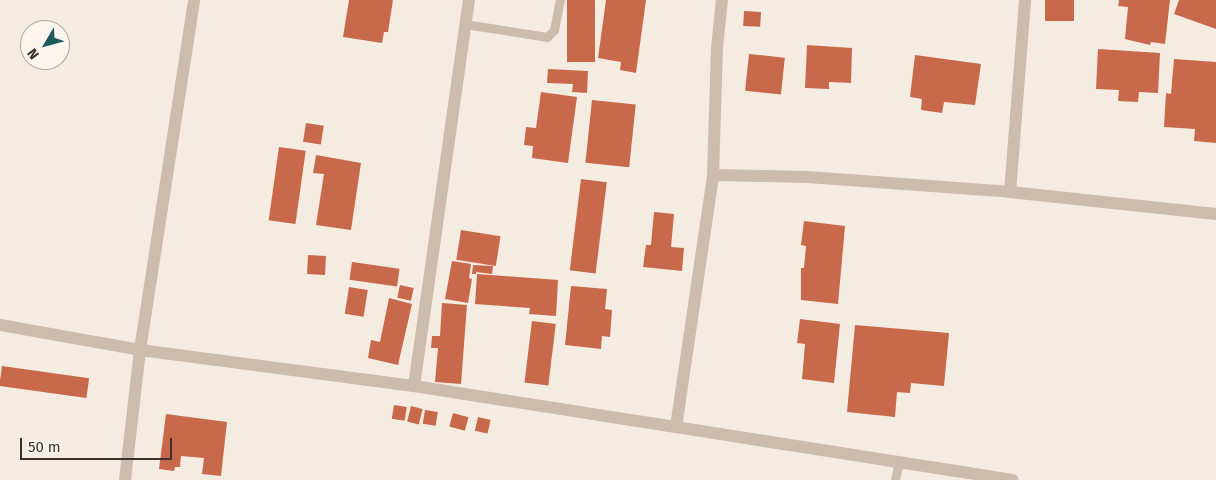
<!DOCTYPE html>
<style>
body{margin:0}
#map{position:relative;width:1216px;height:480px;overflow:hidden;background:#f4ebe1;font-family:"Fira Sans",sans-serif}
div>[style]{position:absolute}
.building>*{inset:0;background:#c8694b;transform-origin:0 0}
.service>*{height:9px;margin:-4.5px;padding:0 4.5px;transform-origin:4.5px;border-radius:4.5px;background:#cdbbac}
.minor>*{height:12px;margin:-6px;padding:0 6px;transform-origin:6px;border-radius:6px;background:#cdbbac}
span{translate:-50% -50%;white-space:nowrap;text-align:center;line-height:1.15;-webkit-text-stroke:5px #fbf5ee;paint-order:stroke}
.north{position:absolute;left:20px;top:20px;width:50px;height:50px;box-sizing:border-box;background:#fbf5ee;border:1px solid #aea6a0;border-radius:50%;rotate:233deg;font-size:14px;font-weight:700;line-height:20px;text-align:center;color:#3b302b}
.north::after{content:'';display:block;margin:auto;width:18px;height:22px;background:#1f5a5e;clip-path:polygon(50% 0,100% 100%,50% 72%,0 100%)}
.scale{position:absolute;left:20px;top:438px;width:152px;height:22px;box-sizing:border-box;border:2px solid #3b302b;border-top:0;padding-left:6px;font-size:15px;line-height:18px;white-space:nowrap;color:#3b302b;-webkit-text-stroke:4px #fbf5ee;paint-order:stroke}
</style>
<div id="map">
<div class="building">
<div style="clip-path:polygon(349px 0,393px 0,388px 32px,384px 32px,382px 43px,343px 37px)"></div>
<div style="left:567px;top:0;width:28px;height:62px"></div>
<div style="clip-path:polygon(606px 0,646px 0,636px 73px,620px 70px,621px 62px,598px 58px)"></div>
<div style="left:1045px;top:0;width:29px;height:21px"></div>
<div style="clip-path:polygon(1119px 0,1170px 0,1165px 44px,1151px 42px,1150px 45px,1125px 39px,1128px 7px,1118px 6px)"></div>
<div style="clip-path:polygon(1179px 0,1216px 0,1216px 29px,1174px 14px)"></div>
<div style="left:744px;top:11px;width:17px;height:15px;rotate:3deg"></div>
<div style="clip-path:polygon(807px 45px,852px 48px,851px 83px,829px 82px,829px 89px,805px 88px)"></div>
<div style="clip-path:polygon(1098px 49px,1160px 53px,1158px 93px,1139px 92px,1138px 102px,1118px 101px,1119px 90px,1096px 89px)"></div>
<div style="left:749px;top:54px;width:36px;height:37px;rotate:6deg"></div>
<div style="clip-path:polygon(915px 55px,981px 64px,975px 105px,944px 102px,942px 113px,921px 110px,922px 99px,910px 97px)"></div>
<div style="clip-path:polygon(1174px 59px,1216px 62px,1216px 143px,1194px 141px,1195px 129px,1164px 127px,1166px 93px,1171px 94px)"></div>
<div style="clip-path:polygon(548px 69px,588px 71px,587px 93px,572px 92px,573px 84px,547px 83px)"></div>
<div style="clip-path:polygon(541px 92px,577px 97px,568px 163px,532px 158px,533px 146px,524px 145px,526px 127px,536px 128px)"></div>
<div style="left:592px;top:100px;width:44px;height:63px;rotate:6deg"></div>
<div style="left:306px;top:123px;width:18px;height:19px;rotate:9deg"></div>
<div style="left:279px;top:147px;width:27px;height:74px;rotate:8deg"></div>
<div style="clip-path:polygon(316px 155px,361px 163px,351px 230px,316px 225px,324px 174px,313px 173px)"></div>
<div style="left:581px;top:179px;width:26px;height:92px;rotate:7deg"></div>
<div style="clip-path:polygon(654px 212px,674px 214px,671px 247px,684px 248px,682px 271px,643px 267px,646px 245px,651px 245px)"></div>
<div style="clip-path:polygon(804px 221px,845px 226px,838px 304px,801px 300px,801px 268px,804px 268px,806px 246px,801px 245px)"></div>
<div style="left:461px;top:230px;width:40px;height:30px;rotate:9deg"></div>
<div style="left:308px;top:255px;width:18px;height:19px;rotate:3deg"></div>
<div style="clip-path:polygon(452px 261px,471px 264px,469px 278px,472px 279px,468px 303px,445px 299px)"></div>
<div style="left:352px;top:262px;width:48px;height:18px;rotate:8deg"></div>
<div style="clip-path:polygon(473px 265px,493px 266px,492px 274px,476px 272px,476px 274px,472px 274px)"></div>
<div style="clip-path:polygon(477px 274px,558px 280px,556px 316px,529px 314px,530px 308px,475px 304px)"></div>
<div style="left:400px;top:285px;width:14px;height:13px;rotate:12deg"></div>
<div style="clip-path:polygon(571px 286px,607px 289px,605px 309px,612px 310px,610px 337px,602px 336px,601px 349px,565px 345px)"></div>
<div style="left:349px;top:287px;width:19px;height:27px;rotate:9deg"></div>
<div style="clip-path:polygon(389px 298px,412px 304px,398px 365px,368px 358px,371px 340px,380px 342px)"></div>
<div style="clip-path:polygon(442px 303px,467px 305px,461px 384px,435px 382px,438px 348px,431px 348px,432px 336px,440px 336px)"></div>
<div style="clip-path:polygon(800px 319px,840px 324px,834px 383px,802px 379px,805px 344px,797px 343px)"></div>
<div style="left:532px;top:321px;width:24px;height:62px;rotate:7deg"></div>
<div style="clip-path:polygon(855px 325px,949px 333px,944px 386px,911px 383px,910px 393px,897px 392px,895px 417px,847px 412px)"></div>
<div style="left:2px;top:366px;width:88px;height:20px;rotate:8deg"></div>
<div style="left:394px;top:405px;width:13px;height:14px;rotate:9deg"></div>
<div style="left:411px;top:406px;width:12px;height:16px;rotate:14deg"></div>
<div style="left:425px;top:410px;width:13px;height:14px;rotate:9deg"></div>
<div style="left:453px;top:413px;width:16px;height:14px;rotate:15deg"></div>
<div style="clip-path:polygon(166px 414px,227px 422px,221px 476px,202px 474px,204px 458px,181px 456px,180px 467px,175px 467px,174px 471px,159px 469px)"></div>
<div style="left:478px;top:417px;width:13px;height:14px;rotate:13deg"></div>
</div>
<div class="service">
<div style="left:465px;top:24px;width:83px;rotate:9deg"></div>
<div style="left:547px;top:37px;width:10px;rotate:-45deg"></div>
<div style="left:554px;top:30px;width:31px;rotate:-79deg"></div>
<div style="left:895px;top:480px;width:19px;rotate:-78deg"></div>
</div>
<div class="minor">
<div style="left:713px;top:175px;width:95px;rotate:1.2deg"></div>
<div style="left:808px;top:177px;width:203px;rotate:4.2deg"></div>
<div style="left:1010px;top:192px;width:207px;rotate:6.1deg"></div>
<div style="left:1010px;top:192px;width:193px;rotate:-85.5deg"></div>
<div style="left:0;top:325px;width:142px;rotate:10.1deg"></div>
<div style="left:140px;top:350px;width:276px;rotate:7.5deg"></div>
<div style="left:414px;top:386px;width:606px;rotate:8.92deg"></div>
<div style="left:414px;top:386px;width:390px;rotate:-81.9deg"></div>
<div style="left:676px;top:427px;width:255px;rotate:-81.6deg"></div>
<div style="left:713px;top:175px;width:127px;rotate:-88.2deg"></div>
<div style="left:717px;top:48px;width:48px;rotate:-84.1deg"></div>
<div style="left:125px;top:480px;width:131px;rotate:-83.4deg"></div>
<div style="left:140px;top:350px;width:354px;rotate:-81.2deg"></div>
</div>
<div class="north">N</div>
<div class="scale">50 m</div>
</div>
